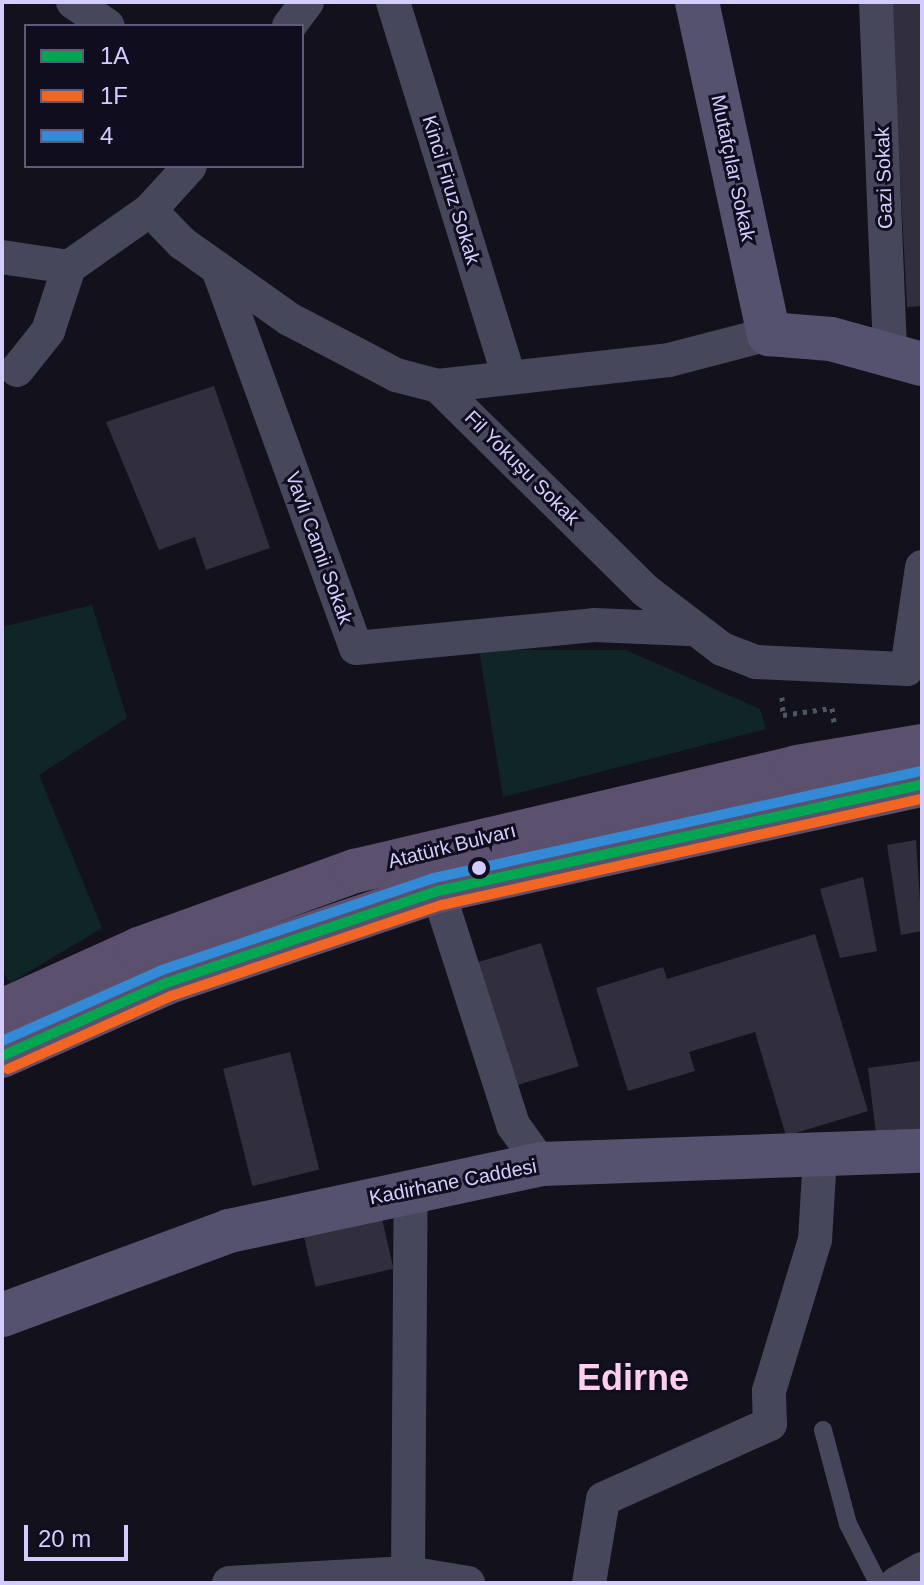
<!DOCTYPE html>
<meta charset="utf-8">
<style>
body{margin:0}
#map{position:relative;width:924px;height:1585px;overflow:hidden;background:#13111b;font-family:Helvetica,sans-serif}
div>[style]{position:absolute}
.green>*{inset:0;background:#102626}
.building>*{inset:0;background:#312f3e;transform-origin:0 0}
.path>*{height:5px;margin-top:-2.5px;transform-origin:0;background:repeating-linear-gradient(90deg,#4a5864 0 4px,transparent 0 10px)}
.lane>*{height:18px;margin:-9px;padding:0 9px;transform-origin:9px;border-radius:9px;background:#47475c}
.street>*{height:34px;margin:-17px;padding:0 17px;transform-origin:17px;border-radius:17px;background:#47475c}
.secondary>*{height:44px;margin:-22px;padding:0 22px;transform-origin:22px;border-radius:22px;background:#54526f}
.primary>*{height:44px;margin:-22px;padding:0 22px;transform-origin:22px;border-radius:22px;background:#5b506d}
.bus-1>*{height:10px;margin:-5px;padding:0 5px;transform-origin:5px;border-radius:5px;background:#00a651}
.bus-2>*{height:10px;margin:-5px;padding:0 5px;transform-origin:5px;border-radius:5px;background:#f26522}
.bus-3>*{height:10px;margin:-5px;padding:0 5px;transform-origin:5px;border-radius:5px;background:#338bd7}
.dots>*{width:22px;height:22px;translate:-50% -50%;box-sizing:border-box;border:4px solid #100d1f;border-radius:50%}
span{translate:-50% -50%;white-space:nowrap;text-align:center;line-height:1.15;-webkit-text-stroke:6px #100d1f;paint-order:stroke}
.street-label{font-size:20px;color:#d2cdfd}
.town-label{font-size:36px;color:#fdcfed;font-weight:700}
.frame{position:absolute;inset:0;border:4px solid #d2cdfd;pointer-events:none}
.legend{position:absolute;left:24px;top:24px;width:280px;height:144px;box-sizing:border-box;background:#100d1f;border:2px solid #5e5a78;margin:0;padding:10px 14px;list-style:none;font-size:24px;color:#d2cdfd}
.legend li{display:flex;align-items:center;gap:16px;height:40px}
.legend b{width:40px;border:2px solid #5e5a78}
.scale{position:absolute;left:24px;top:1525px;width:104px;height:36px;box-sizing:border-box;border:4px solid #d2cdfd;border-top:0;padding-left:10px;font-size:24px;line-height:28px;white-space:nowrap;color:#d2cdfd;-webkit-text-stroke:6px #100d1f;paint-order:stroke}
</style>
<div id="map">
<div class="green">
<div style="clip-path:polygon(92px 605px,127px 718px,39px 775px,102px 928px,10px 983px,2px 970px,2px 627px)"></div>
<div style="clip-path:polygon(479px 650px,626px 650px,760px 709px,766px 729px,503px 797px)"></div>
</div>
<div class="building">
<div style="clip-path:polygon(891px 2px,922px 2px,922px 306px,907px 307px)"></div>
<div style="clip-path:polygon(214px 386px,270px 548px,206px 570px,195px 537px,159px 550px,106px 422px)"></div>
<div style="clip-path:polygon(916px 840px,922px 931px,901px 935px,887px 845px)"></div>
<div style="clip-path:polygon(863px 877px,877px 951px,840px 958px,820px 889px)"></div>
<div style="clip-path:polygon(815px 934px,868px 1111px,786px 1136px,755px 1032px,689px 1052px,695px 1071px,628px 1091px,596px 988px,663px 967px,667px 979px)"></div>
<div style="left:541px;top:943px;width:129px;height:67px;rotate:73deg"></div>
<div style="left:290px;top:1052px;width:121px;height:69px;rotate:76deg"></div>
<div style="clip-path:polygon(920px 1061px,922px 1145px,878px 1151px,868px 1068px)"></div>
<div style="left:382px;top:1219px;width:51px;height:80px;rotate:77deg"></div>
</div>
<div class="path">
<div style="left:782px;top:697px;width:18px;rotate:87deg"></div>
<div style="left:783px;top:715px;width:49px;rotate:-8.1deg"></div>
<div style="left:832px;top:708px;width:15px;rotate:82deg"></div>
</div>
<div class="lane">
<div style="left:823px;top:1430px;width:97px;rotate:75.1deg"></div>
<div style="left:848px;top:1524px;width:66px;rotate:63deg"></div>
</div>
<div class="street">
<div style="left:73px;top:2px;width:42px;rotate:34.4deg"></div>
<div style="left:393px;top:2px;width:393px;rotate:72.8deg"></div>
<div style="left:876px;top:2px;width:352px;rotate:87.7deg"></div>
<div style="left:289px;top:26px;width:30px;rotate:-53deg"></div>
<div style="left:150px;top:210px;width:46px;rotate:45.9deg"></div>
<div style="left:182px;top:243px;width:131px;rotate:35.4deg"></div>
<div style="left:289px;top:319px;width:121px;rotate:27.6deg"></div>
<div style="left:396px;top:375px;width:43px;rotate:14.7deg"></div>
<div style="left:438px;top:386px;width:292px;rotate:44.6deg"></div>
<div style="left:646px;top:591px;width:96px;rotate:37.3deg"></div>
<div style="left:722px;top:649px;width:36px;rotate:21deg"></div>
<div style="left:756px;top:662px;width:151px;rotate:2.7deg"></div>
<div style="left:907px;top:669px;width:103px;rotate:-81.6deg"></div>
<div style="left:2px;top:257px;width:68px;rotate:8.5deg"></div>
<div style="left:69px;top:267px;width:99px;rotate:-35.1deg"></div>
<div style="left:150px;top:210px;width:59px;rotate:-47.7deg"></div>
<div style="left:218px;top:269px;width:403px;rotate:70deg"></div>
<div style="left:356px;top:648px;width:239px;rotate:-5.5deg"></div>
<div style="left:594px;top:625px;width:94px;rotate:2.4deg"></div>
<div style="left:17px;top:370px;width:50px;rotate:-51.5deg"></div>
<div style="left:48px;top:331px;width:67px;rotate:-71.8deg"></div>
<div style="left:438px;top:386px;width:232px;rotate:-6.4deg"></div>
<div style="left:669px;top:360px;width:103px;rotate:-14.6deg"></div>
<div style="left:438px;top:891px;width:246px;rotate:72.2deg"></div>
<div style="left:513px;top:1125px;width:48px;rotate:54.3deg"></div>
<div style="left:408px;top:1573px;width:385px;rotate:-89.6deg"></div>
<div style="left:229px;top:1583px;width:179px;rotate:-3.2deg"></div>
<div style="left:408px;top:1573px;width:61px;rotate:9.5deg"></div>
<div style="left:589px;top:1583px;width:85px;rotate:-80.5deg"></div>
<div style="left:603px;top:1499px;width:183px;rotate:-24.2deg"></div>
<div style="left:770px;top:1424px;width:33px;rotate:-92deg"></div>
<div style="left:769px;top:1391px;width:158px;rotate:-73.1deg"></div>
<div style="left:815px;top:1240px;width:85px;rotate:-86.6deg"></div>
<div style="left:897px;top:1583px;width:29px;rotate:-29deg"></div>
</div>
<div class="secondary">
<div style="left:697px;top:2px;width:340px;rotate:77.8deg"></div>
<div style="left:769px;top:334px;width:62px;rotate:4.6deg"></div>
<div style="left:831px;top:339px;width:94px;rotate:15.4deg"></div>
<div style="left:2px;top:1315px;width:242px;rotate:-20.3deg"></div>
<div style="left:229px;top:1231px;width:319px;rotate:-12.1deg"></div>
<div style="left:541px;top:1164px;width:381px;rotate:-2deg"></div>
</div>
<div class="primary">
<div style="left:2px;top:1011px;width:150px;rotate:-24.3deg"></div>
<div style="left:139px;top:949px;width:230px;rotate:-19.9deg"></div>
<div style="left:355px;top:871px;width:454px;rotate:-13.2deg"></div>
<div style="left:797px;top:767px;width:127px;rotate:-9.5deg"></div>
<div style="left:2px;top:1056px;width:180px;rotate:-24deg"></div>
<div style="left:166px;top:983px;width:287px;rotate:-18.7deg"></div>
<div style="left:438px;top:891px;width:495px;rotate:-12.4deg"></div>
</div>
<div class="bus-1">
<div style="left:2px;top:1056px;width:180px;rotate:-24deg"></div>
<div style="left:166px;top:983px;width:287px;rotate:-18.7deg"></div>
<div style="left:438px;top:891px;width:495px;rotate:-12.4deg"></div>
</div>
<div class="bus-2">
<div style="left:8px;top:1069px;width:179px;rotate:-24.1deg"></div>
<div style="left:171px;top:996px;width:286px;rotate:-18.6deg"></div>
<div style="left:442px;top:905px;width:492px;rotate:-12.5deg"></div>
</div>
<div class="bus-3">
<div style="left:2px;top:1041px;width:175px;rotate:-23.9deg"></div>
<div style="left:162px;top:970px;width:287px;rotate:-18.7deg"></div>
<div style="left:434px;top:878px;width:497px;rotate:-12.4deg"></div>
</div>
<div class="dots">
<div style="left:479px;top:868px;background:#d2cdfd"></div>
</div>
<div class="street-label">
<span style="left:733px;top:168px;rotate:78deg">Mutafçılar Sokak</span>
<span style="left:884px;top:178px;rotate:-92deg">Gazi Sokak</span>
<span style="left:451px;top:190px;rotate:73deg">Kinci Firuz Sokak</span>
<span style="left:522px;top:468px;rotate:45deg">Fil Yokuşu Sokak</span>
<span style="left:319px;top:548px;rotate:70deg">Vavlı Camii Sokak</span>
<span style="left:452px;top:846px;rotate:-14deg">Atatürk Bulvarı</span>
<span style="left:453px;top:1182px;rotate:-11deg">Kadirhane Caddesi</span>
</div>
<div class="town-label">
<span style="left:633px;top:1378px">Edirne</span>
</div>
<div class="frame"></div>
<ul class="legend">
<li><b style="height:10px;background:#00a651"></b>1A</li>
<li><b style="height:10px;background:#f26522"></b>1F</li>
<li><b style="height:10px;background:#338bd7"></b>4</li>
</ul>
<div class="scale">20 m</div>
</div>
